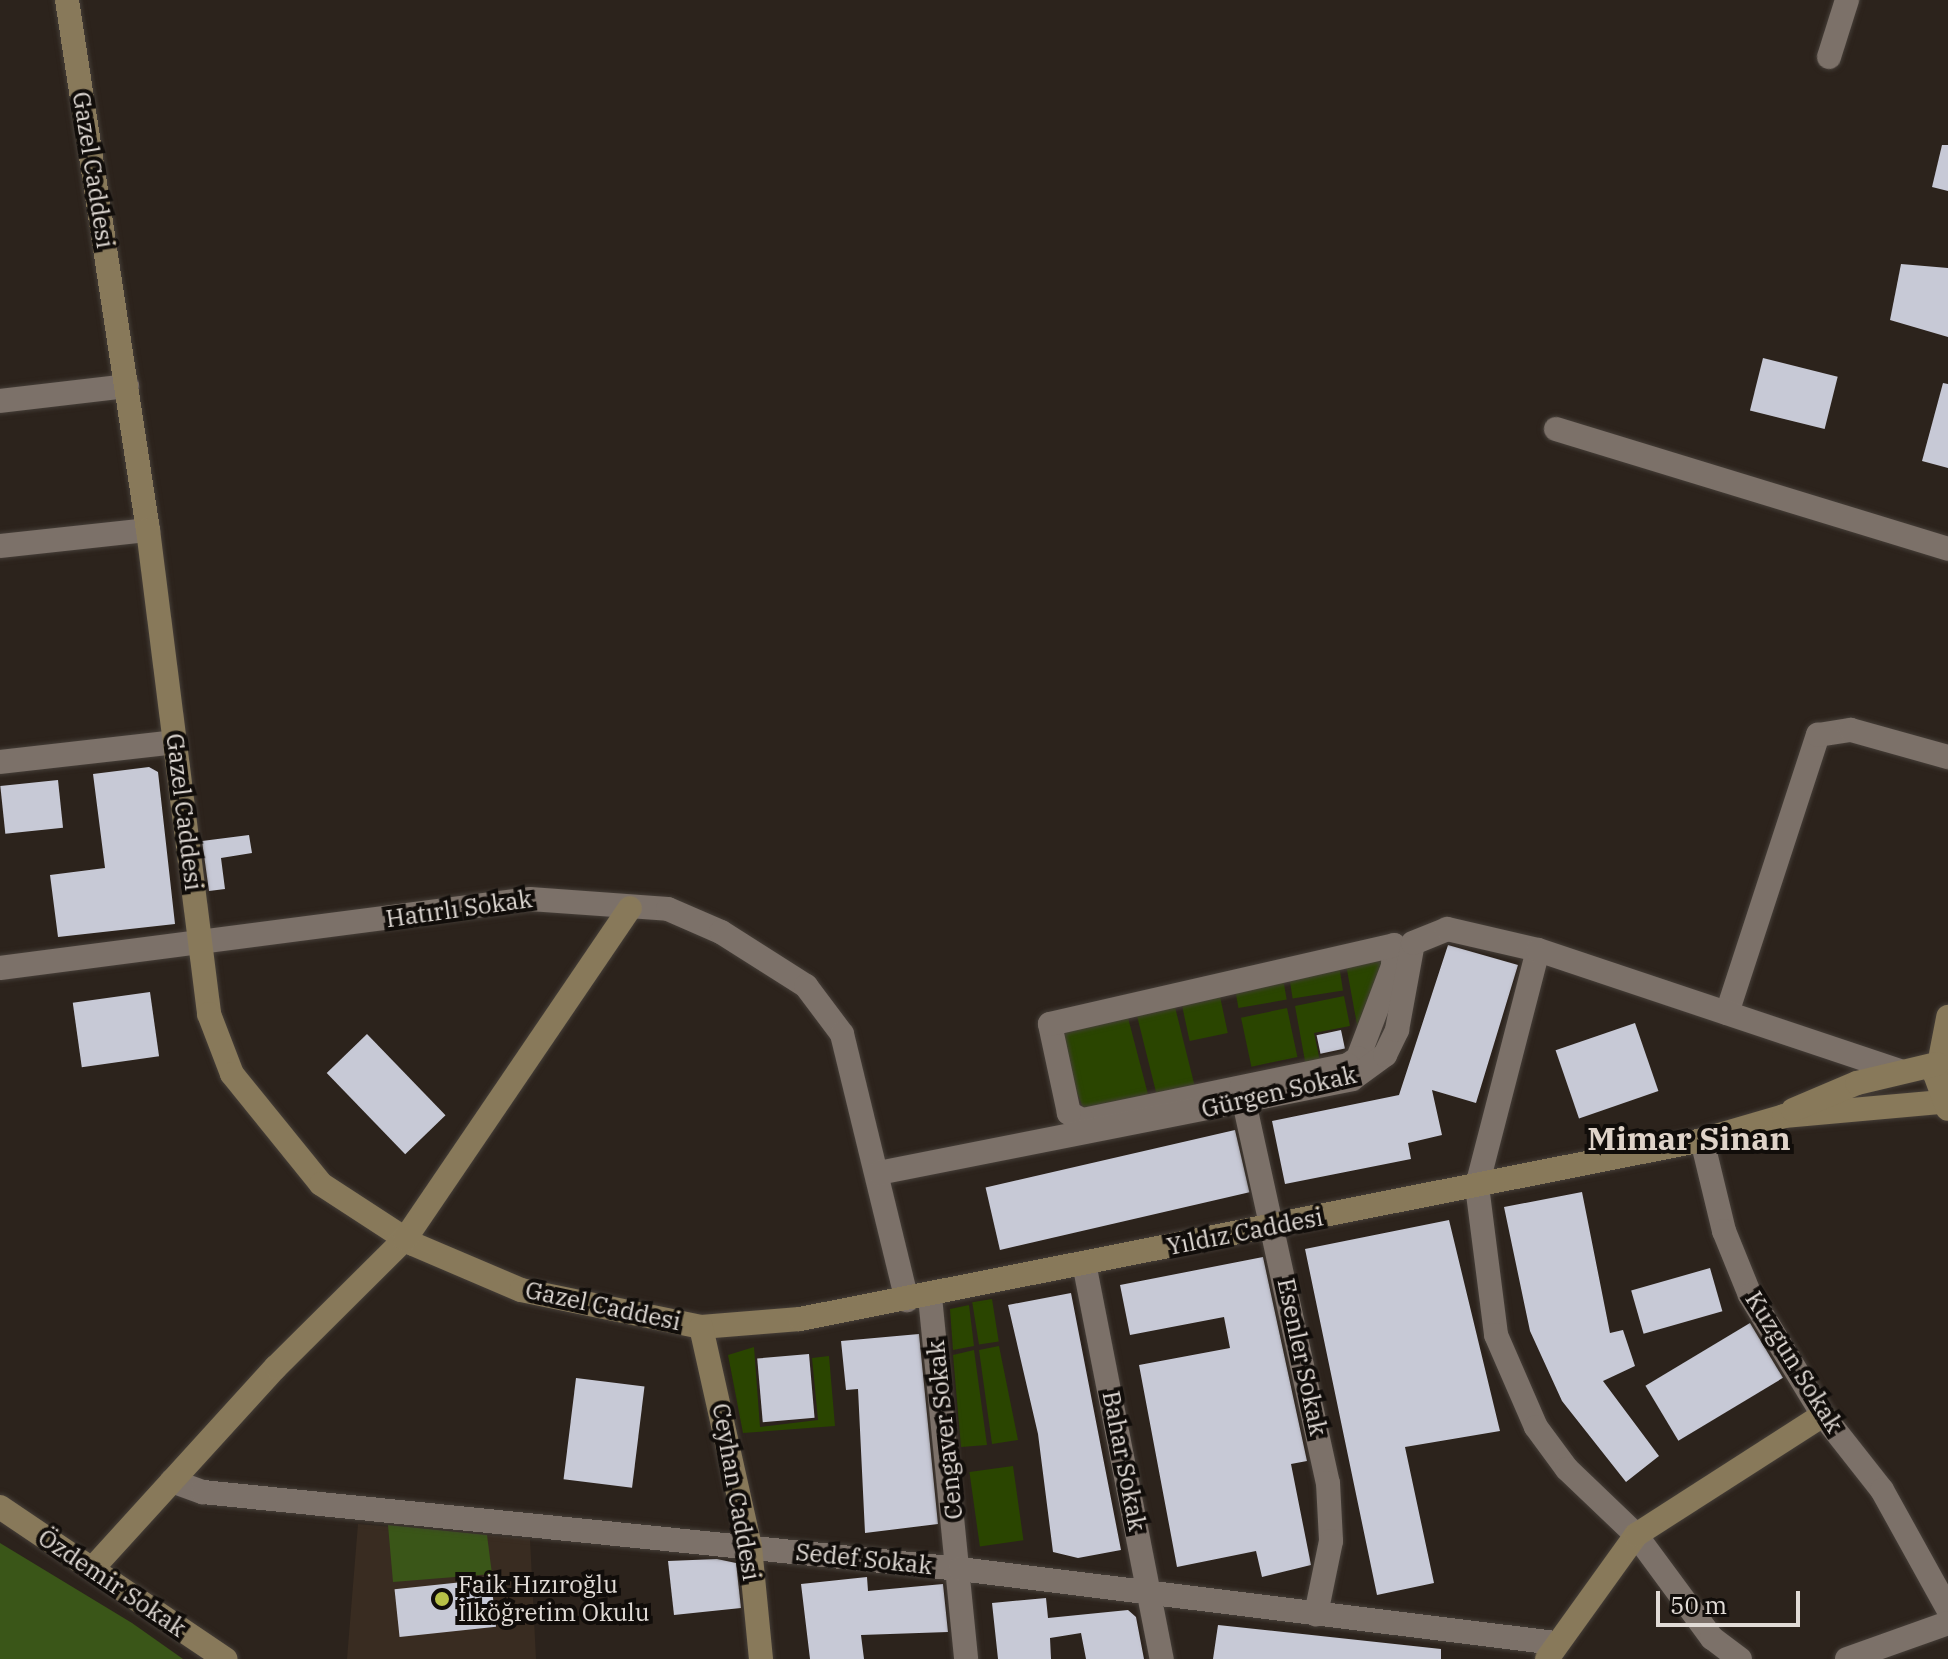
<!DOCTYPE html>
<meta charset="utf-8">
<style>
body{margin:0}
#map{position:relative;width:1948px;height:1659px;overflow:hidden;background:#2c231c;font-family:"IBM Plex Serif",serif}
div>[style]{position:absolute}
.built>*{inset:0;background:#392c21}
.green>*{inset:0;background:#2a4500;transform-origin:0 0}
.forest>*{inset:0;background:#3a5618}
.building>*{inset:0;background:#c7c9d6;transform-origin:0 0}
.roads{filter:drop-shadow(0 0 2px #453e38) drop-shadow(0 0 2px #453e38)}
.street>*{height:24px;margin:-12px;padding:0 12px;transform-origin:12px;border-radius:12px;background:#7c7169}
.secondary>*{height:24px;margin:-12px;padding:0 12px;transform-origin:12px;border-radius:12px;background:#88795a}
.dots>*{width:22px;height:22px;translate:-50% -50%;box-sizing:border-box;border:4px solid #110d0a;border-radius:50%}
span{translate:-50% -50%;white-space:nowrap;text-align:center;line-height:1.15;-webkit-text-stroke:8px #110d0a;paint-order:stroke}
.street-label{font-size:24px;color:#e1dbd6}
.poi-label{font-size:24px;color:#e1dbd6}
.left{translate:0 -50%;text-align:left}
.district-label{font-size:32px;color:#dfd3c9;font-weight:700}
.scale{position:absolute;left:1656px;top:1591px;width:144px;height:36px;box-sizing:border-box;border:4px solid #e1dbd6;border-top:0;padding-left:10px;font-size:24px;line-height:28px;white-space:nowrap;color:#e1dbd6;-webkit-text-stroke:6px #110d0a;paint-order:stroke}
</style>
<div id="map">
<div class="built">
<div style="clip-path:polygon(358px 1524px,530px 1539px,536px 1659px,347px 1659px)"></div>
</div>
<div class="green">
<div style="clip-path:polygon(1390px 948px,1360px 1041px,1345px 959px)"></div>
<div style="left:1338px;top:959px;width:32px;height:51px;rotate:81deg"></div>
<div style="left:1282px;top:973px;width:27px;height:49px;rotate:80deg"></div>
<div style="left:1218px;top:987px;width:47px;height:39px;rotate:78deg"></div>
<div style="clip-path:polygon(1344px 996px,1350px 1026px,1314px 1033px,1320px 1061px,1307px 1072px,1295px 1006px)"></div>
<div style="left:1173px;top:999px;width:96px;height:39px;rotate:76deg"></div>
<div style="left:1287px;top:1008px;width:50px;height:47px;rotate:78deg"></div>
<div style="clip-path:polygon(1126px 1010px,1150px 1102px,1086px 1116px,1053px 1029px)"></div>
<div style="left:992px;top:1299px;width:43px;height:20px;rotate:81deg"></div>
<div style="clip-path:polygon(969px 1305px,974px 1346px,953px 1350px,950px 1309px)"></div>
<div style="clip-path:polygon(999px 1346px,1018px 1440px,992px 1444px,979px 1350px)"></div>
<div style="clip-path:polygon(754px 1347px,760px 1427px,818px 1420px,812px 1358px,829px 1356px,835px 1426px,743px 1433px,728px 1355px)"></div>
<div style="clip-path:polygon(974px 1350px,987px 1445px,961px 1447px,953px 1355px)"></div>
<div style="left:1013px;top:1466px;width:75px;height:44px;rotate:82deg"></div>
</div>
<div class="forest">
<div style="clip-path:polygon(388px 1525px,487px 1535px,492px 1574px,393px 1582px)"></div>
<div style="clip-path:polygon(0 1543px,132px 1623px,183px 1659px,0 1659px)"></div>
</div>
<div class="building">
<div style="clip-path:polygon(1942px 145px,1948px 145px,1948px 191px,1932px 187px)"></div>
<div style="clip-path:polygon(1901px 264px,1948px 268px,1948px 337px,1890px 320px)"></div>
<div style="left:1763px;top:358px;width:77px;height:54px;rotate:14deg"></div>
<div style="clip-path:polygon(1943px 383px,1948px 384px,1948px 468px,1922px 461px)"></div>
<div style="clip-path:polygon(149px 767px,158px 772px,175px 924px,58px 937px,50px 875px,105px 868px,93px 774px)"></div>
<div style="left:58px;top:780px;width:48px;height:58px;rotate:84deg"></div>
<div style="clip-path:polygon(249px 835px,252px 853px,221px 858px,225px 889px,209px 891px,202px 841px)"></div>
<div style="clip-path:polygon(1448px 945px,1518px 965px,1476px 1103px,1432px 1090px,1442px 1135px,1408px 1143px,1411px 1159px,1285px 1184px,1272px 1121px,1399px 1095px)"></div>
<div style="left:150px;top:992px;width:65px;height:78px;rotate:82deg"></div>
<div style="left:1635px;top:1023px;width:72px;height:84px;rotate:71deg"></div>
<div style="left:1341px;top:1030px;width:19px;height:25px;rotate:78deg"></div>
<div style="left:367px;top:1034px;width:113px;height:56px;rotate:46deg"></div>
<div style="left:1235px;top:1130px;width:64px;height:256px;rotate:77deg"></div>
<div style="clip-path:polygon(1582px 1192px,1610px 1333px,1623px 1330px,1635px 1366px,1603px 1381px,1659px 1456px,1626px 1482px,1562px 1401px,1530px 1331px,1504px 1207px)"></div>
<div style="clip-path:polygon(1449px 1220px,1500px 1431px,1405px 1447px,1434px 1583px,1377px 1595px,1305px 1249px)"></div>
<div style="clip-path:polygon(1263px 1257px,1307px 1461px,1291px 1464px,1311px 1565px,1262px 1577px,1256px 1551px,1177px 1567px,1139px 1365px,1230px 1348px,1224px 1317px,1130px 1335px,1120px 1285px)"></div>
<div style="left:1710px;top:1268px;width:45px;height:82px;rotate:74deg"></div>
<div style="clip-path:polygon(1071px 1293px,1121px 1550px,1078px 1558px,1053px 1552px,1038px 1434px,1008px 1305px)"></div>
<div style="left:1750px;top:1323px;width:64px;height:122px;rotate:59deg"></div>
<div style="clip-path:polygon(919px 1334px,938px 1524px,865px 1533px,858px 1389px,846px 1390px,841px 1341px)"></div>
<div style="left:809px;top:1354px;width:64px;height:52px;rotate:85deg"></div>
<div style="left:576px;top:1378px;width:69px;height:102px;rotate:7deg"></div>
<div style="clip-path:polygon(717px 1559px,736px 1563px,741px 1608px,674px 1615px,668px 1561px)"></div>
<div style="clip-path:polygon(867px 1577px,868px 1591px,943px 1584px,948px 1632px,861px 1635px,864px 1659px,810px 1659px,801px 1584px)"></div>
<div style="left:491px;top:1579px;width:48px;height:97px;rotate:84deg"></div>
<div style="clip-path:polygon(1046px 1598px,1048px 1618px,1128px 1610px,1136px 1617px,1144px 1659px,1086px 1659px,1081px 1633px,1050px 1638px,1051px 1659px,998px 1659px,992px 1603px)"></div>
<div style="clip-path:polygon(1218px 1625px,1441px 1649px,1441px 1659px,1213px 1659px)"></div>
</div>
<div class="roads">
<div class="street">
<div style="left:1829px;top:57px;width:60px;rotate:-72.5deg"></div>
<div style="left:0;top:401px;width:128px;rotate:-6.7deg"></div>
<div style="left:1556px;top:429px;width:410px;rotate:17deg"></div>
<div style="left:0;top:546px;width:149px;rotate:-6.2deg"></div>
<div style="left:0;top:762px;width:176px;rotate:-6.5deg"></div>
<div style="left:1394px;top:945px;width:21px;rotate:93deg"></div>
<div style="left:1393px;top:966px;width:98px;rotate:110.8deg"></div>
<div style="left:1358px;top:1058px;width:12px;rotate:145deg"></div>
<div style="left:1348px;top:1065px;width:272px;rotate:168.3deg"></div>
<div style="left:1082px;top:1120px;width:15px;rotate:-152deg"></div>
<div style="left:1069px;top:1113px;width:91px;rotate:-102.1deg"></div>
<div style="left:1050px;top:1024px;width:353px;rotate:-12.9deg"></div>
<div style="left:1538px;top:950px;width:244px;rotate:104.5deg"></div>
<div style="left:1477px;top:1186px;width:150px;rotate:82.7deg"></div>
<div style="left:1496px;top:1335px;width:100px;rotate:66.5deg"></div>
<div style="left:1536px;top:1427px;width:52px;rotate:53.6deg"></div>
<div style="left:1567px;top:1469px;width:95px;rotate:43.7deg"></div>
<div style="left:1636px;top:1535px;width:128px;rotate:53.6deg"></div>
<div style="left:1712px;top:1638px;width:35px;rotate:37deg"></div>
<div style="left:0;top:968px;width:534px;rotate:-7.42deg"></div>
<div style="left:530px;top:899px;width:138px;rotate:4.1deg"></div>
<div style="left:668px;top:909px;width:58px;rotate:23.5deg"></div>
<div style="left:721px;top:932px;width:101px;rotate:32.4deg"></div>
<div style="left:806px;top:986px;width:60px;rotate:53.1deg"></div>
<div style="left:842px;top:1034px;width:274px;rotate:76.3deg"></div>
<div style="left:1727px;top:1013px;width:293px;rotate:-71.9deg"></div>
<div style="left:1818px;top:735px;width:33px;rotate:-9deg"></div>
<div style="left:1851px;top:730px;width:101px;rotate:15.6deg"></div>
<div style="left:1241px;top:1088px;width:404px;rotate:77.6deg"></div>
<div style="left:1328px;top:1483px;width:58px;rotate:87deg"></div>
<div style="left:1331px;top:1541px;width:75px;rotate:101.6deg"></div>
<div style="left:1702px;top:1140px;width:94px;rotate:76.4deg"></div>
<div style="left:1724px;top:1231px;width:69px;rotate:67.9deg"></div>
<div style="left:1750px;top:1295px;width:140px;rotate:58.7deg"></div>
<div style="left:1823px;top:1415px;width:95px;rotate:51.8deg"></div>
<div style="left:1882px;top:1490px;width:136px;rotate:61deg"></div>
<div style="left:879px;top:1173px;width:482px;rotate:-11.2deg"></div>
<div style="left:1352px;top:1079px;width:41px;rotate:-36deg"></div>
<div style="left:1385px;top:1055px;width:28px;rotate:-64deg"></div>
<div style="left:1397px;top:1030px;width:88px;rotate:-79.6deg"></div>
<div style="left:1413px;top:943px;width:37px;rotate:-22deg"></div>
<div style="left:1447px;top:929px;width:93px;rotate:13deg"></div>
<div style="left:1538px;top:950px;width:381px;rotate:18.5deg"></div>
<div style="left:1084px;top:1263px;width:404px;rotate:78.9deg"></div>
<div style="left:930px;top:1297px;width:364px;rotate:84.3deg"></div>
<div style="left:172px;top:1481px;width:33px;rotate:20deg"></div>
<div style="left:203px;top:1492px;width:761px;rotate:5.81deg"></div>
<div style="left:960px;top:1569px;width:600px;rotate:7.09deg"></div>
<div style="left:1847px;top:1659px;width:107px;rotate:-19.6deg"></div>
</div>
<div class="secondary">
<div style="left:67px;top:0;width:536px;rotate:81.31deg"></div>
<div style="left:148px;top:530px;width:488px;rotate:82.8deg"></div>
<div style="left:209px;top:1014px;width:64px;rotate:69deg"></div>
<div style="left:232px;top:1074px;width:141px;rotate:51deg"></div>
<div style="left:321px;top:1184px;width:110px;rotate:33.1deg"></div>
<div style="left:413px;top:1244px;width:117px;rotate:23.1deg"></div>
<div style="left:521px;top:1290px;width:184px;rotate:11.6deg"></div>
<div style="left:701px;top:1327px;width:99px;rotate:-4.6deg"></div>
<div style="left:800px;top:1319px;width:920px;rotate:-11.22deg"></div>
<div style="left:1702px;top:1140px;width:85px;rotate:-16.3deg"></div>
<div style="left:1784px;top:1116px;width:159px;rotate:-5.1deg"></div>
<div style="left:1948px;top:1046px;width:31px;rotate:115deg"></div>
<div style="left:1935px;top:1074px;width:37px;rotate:70deg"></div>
<div style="left:1941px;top:1054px;width:38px;rotate:-79deg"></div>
<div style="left:1793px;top:1110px;width:69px;rotate:-22.9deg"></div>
<div style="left:1857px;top:1083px;width:82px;rotate:-13.4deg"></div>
<div style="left:701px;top:1327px;width:225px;rotate:77.4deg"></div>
<div style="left:750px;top:1547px;width:113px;rotate:84.4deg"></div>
<div style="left:0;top:1507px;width:272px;rotate:34deg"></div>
<div style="left:92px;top:1569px;width:273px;rotate:-47.7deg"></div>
<div style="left:276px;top:1367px;width:182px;rotate:-44.8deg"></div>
<div style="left:405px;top:1239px;width:400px;rotate:-55.8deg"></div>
<div style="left:1547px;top:1659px;width:153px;rotate:-54.3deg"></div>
<div style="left:1636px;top:1535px;width:222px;rotate:-32.7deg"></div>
</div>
</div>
<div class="dots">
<div style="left:442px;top:1599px;background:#b8c147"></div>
</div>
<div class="street-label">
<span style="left:93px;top:170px;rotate:81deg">Gazel Caddesi</span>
<span style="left:184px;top:812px;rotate:83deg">Gazel Caddesi</span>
<span style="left:459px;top:909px;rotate:-8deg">Hatırlı Sokak</span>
<span style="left:1279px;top:1092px;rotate:-13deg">Gürgen Sokak</span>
<span style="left:1245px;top:1232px;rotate:-11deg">Yıldız Caddesi</span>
<span style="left:603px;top:1306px;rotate:12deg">Gazel Caddesi</span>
<span style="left:1302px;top:1357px;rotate:78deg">Esenler Sokak</span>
<span style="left:1794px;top:1362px;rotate:58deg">Kuzgun Sokak</span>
<span style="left:945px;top:1430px;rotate:-96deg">Cengaver Sokak</span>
<span style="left:1124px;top:1461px;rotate:79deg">Bahar Sokak</span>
<span style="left:736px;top:1492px;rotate:80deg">Ceyhan Caddesi</span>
<span style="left:864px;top:1559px;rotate:6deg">Sedef Sokak</span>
<span style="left:112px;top:1583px;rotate:34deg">Özdemir Sokak</span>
</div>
<div class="poi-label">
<span class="left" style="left:458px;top:1599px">Faik Hızıroğlu<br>İlköğretim Okulu</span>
</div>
<div class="district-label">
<span style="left:1689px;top:1138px">Mimar Sinan</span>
</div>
<div class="scale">50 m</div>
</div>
